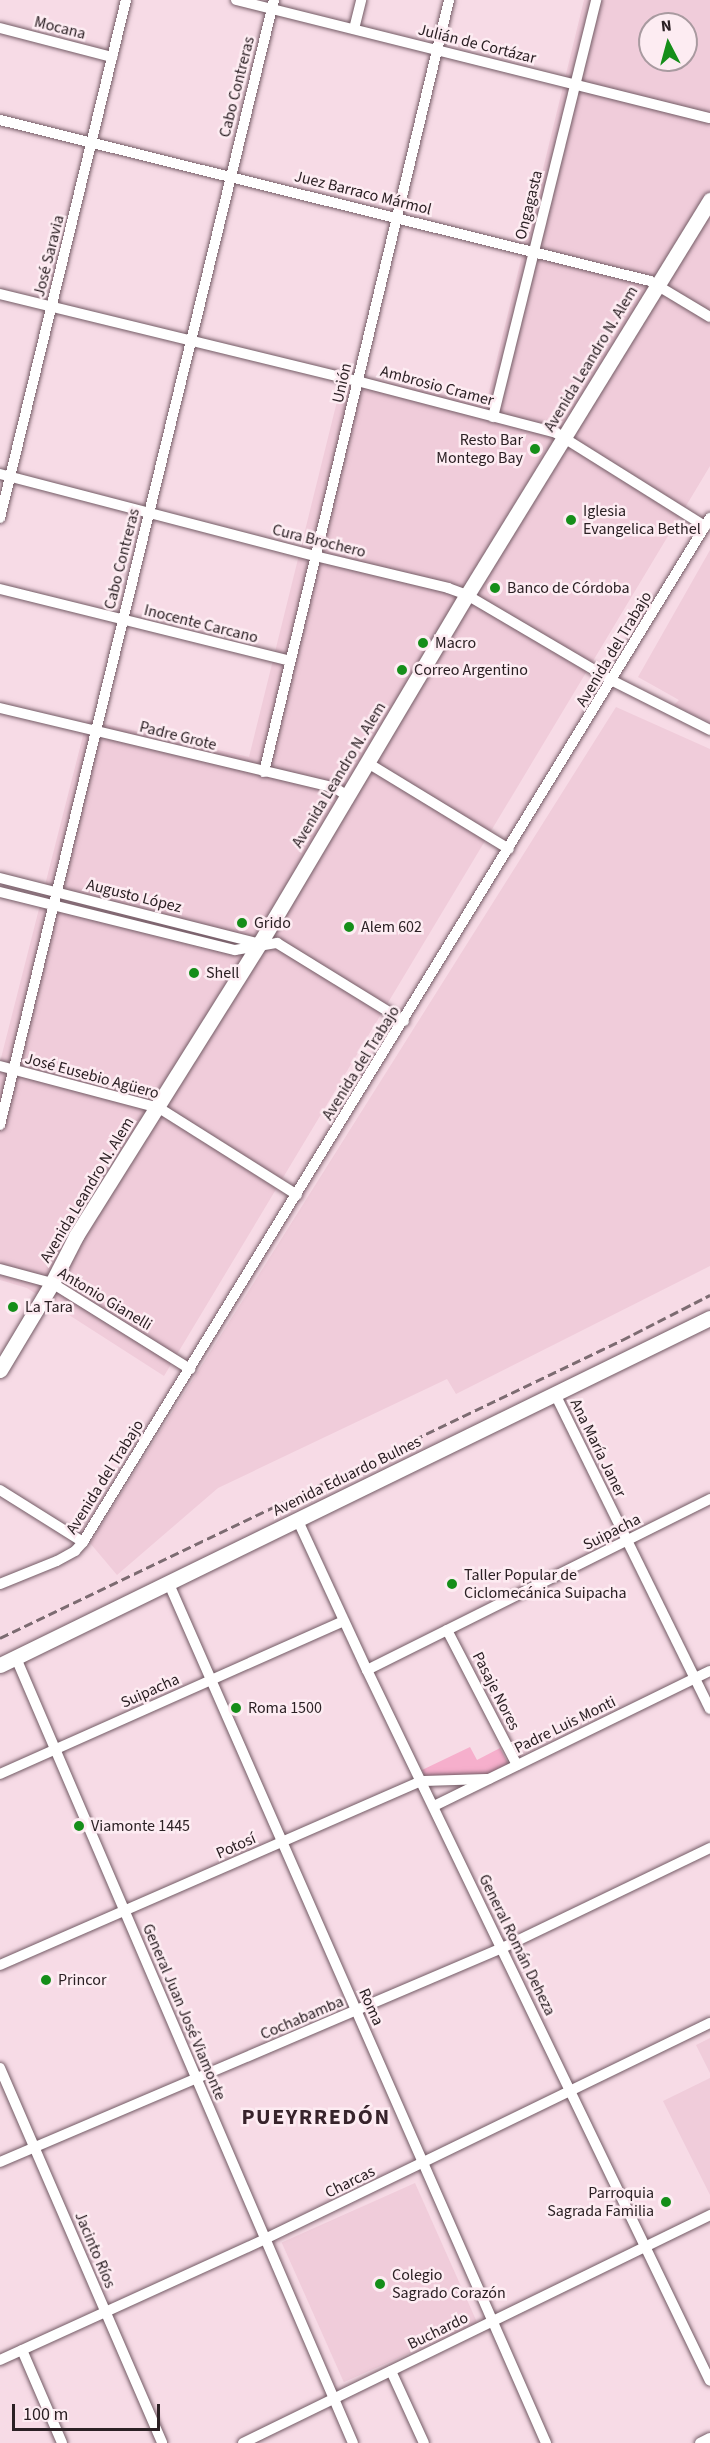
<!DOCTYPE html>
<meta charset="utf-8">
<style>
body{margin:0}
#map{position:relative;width:710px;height:2443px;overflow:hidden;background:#f7dbe6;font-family:"Source Sans 3",sans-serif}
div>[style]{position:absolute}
.built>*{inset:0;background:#f0ccda;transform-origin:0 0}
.green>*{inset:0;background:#f6afcc}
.roads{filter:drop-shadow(0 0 2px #735b65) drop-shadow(0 0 2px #735b65)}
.street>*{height:10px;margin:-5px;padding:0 5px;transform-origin:5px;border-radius:5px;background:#fff}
.secondary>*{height:15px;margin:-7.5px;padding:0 7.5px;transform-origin:7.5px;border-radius:7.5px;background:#fff}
.rail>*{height:3px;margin-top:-1.5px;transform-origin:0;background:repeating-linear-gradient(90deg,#7c6b71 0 9px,transparent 0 13.5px)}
.dots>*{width:16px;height:16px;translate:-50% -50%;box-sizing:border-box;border:3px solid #fdecf2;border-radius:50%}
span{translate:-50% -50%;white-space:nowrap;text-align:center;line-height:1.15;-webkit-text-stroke:5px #fdecf2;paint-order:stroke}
.street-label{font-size:16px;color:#2b2024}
.poi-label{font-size:16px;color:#2b2024}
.right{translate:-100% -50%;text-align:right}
.left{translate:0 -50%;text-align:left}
.district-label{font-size:22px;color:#37232b;font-weight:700;letter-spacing:1.5px}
.north{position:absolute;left:638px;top:12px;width:60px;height:60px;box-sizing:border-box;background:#fdecf2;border:2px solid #a99aa0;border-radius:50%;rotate:354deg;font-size:16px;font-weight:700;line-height:24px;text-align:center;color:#2b2024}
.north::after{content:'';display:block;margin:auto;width:21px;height:27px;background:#158e19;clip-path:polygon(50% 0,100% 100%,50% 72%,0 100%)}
.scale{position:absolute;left:12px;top:2404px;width:148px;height:27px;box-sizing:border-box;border:3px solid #2b2024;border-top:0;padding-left:8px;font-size:18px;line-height:21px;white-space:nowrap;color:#2b2024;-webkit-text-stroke:4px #fdecf2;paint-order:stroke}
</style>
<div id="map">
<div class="built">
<div style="clip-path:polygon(evenodd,584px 0,710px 0,710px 466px,164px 1376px,27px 1288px,0 1280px,0 1062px,87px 720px,249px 757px,344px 373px,486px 404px,584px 0,650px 24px,686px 24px,686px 60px,650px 60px,650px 24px)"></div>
<div style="clip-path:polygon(710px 550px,710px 723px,674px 705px,679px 700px,638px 677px)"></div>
<div style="clip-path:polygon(616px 707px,710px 749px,710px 1266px,456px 1394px,447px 1379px,218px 1488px,117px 1575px,90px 1543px)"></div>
<div style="clip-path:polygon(710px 2038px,710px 2073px,696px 2045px)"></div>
<div style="clip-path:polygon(710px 2078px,710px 2195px,663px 2101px)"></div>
<div style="left:415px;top:2183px;width:153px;height:146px;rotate:66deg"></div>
</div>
<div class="green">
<div style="clip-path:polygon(470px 1747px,477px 1760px,500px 1748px,509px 1765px,489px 1777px,426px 1779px,422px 1770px)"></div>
</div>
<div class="roads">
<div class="street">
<div style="left:236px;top:0;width:488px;rotate:14deg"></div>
<div style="left:0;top:28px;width:116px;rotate:14.5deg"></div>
<div style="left:354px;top:29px;width:30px;rotate:-76deg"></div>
<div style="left:0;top:120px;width:670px;rotate:13.91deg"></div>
<div style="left:650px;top:281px;width:70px;rotate:31deg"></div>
<div style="left:0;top:294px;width:367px;rotate:13.7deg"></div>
<div style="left:357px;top:381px;width:206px;rotate:14.6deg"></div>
<div style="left:556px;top:433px;width:176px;rotate:32deg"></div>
<div style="left:493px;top:417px;width:430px;rotate:-76.1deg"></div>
<div style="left:0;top:474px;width:325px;rotate:14.6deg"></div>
<div style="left:315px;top:556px;width:137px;rotate:13.5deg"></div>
<div style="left:448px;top:588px;width:20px;rotate:20deg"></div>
<div style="left:467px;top:595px;width:169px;rotate:30.5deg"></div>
<div style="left:613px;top:681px;width:109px;rotate:26.8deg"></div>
<div style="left:0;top:518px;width:533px;rotate:-76.33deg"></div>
<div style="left:0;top:589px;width:299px;rotate:13.9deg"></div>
<div style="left:0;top:708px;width:344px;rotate:13.4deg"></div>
<div style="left:335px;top:788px;width:15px;rotate:32deg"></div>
<div style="left:368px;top:763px;width:165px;rotate:31.4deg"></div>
<div style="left:264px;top:772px;width:794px;rotate:-76.52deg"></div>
<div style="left:0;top:878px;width:265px;rotate:14.2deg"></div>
<div style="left:0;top:892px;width:242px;rotate:13.9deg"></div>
<div style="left:235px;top:950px;width:43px;rotate:-9.5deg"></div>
<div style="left:277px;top:943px;width:149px;rotate:31.6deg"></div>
<div style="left:0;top:1066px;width:164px;rotate:14.8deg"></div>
<div style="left:159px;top:1108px;width:163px;rotate:32.2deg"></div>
<div style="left:0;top:1125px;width:1158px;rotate:-76.31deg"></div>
<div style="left:0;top:1269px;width:54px;rotate:15.1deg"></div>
<div style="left:52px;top:1283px;width:163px;rotate:31.9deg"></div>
<div style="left:555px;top:1394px;width:351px;rotate:63.8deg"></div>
<div style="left:0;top:1490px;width:98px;rotate:32.1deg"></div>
<div style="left:298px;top:1521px;width:164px;rotate:65.2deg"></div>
<div style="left:367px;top:1670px;width:789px;rotate:64.25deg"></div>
<div style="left:0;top:1584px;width:61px;rotate:-22deg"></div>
<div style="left:57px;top:1561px;width:21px;rotate:-29deg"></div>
<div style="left:75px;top:1551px;width:12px;rotate:-48deg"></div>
<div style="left:83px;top:1542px;width:1201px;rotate:-58.52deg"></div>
<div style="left:169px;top:1584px;width:938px;rotate:66.3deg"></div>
<div style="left:447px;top:1630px;width:152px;rotate:62.6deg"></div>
<div style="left:16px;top:1658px;width:854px;rotate:66.77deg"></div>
<div style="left:367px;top:1670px;width:383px;rotate:-26.5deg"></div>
<div style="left:0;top:1774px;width:376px;rotate:-24deg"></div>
<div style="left:434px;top:1806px;width:307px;rotate:-26.1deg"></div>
<div style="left:0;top:1965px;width:459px;rotate:-23.6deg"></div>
<div style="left:421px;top:1781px;width:68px;rotate:-1.7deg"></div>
<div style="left:0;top:2068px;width:408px;rotate:66.6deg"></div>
<div style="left:0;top:2162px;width:546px;rotate:-23.09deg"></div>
<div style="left:502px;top:1948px;width:231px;rotate:-25.7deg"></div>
<div style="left:22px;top:2350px;width:101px;rotate:66.7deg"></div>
<div style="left:0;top:2360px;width:291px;rotate:-24.5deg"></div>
<div style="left:265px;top:2239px;width:495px;rotate:-25.9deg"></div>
<div style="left:391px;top:2371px;width:79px;rotate:65.4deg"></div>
<div style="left:243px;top:2443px;width:520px;rotate:-26.02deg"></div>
<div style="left:700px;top:2443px;width:11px;rotate:-27deg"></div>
</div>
<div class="secondary">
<div style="left:0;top:1370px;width:101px;rotate:-59.1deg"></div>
<div style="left:52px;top:1283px;width:53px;rotate:-62.9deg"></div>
<div style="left:76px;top:1236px;width:346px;rotate:-57.9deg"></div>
<div style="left:260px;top:943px;width:405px;rotate:-59.3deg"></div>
<div style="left:467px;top:595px;width:464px;rotate:-58.4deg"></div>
<div style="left:0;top:1665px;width:790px;rotate:-26.05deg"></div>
</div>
</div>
<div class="rail">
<div style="left:0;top:1638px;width:690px;rotate:-25.6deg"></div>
<div style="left:622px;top:1340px;width:99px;rotate:-27.1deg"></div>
</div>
<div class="dots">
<div style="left:535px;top:449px;background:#158e19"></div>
<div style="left:571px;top:520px;background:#158e19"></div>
<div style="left:495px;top:588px;background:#158e19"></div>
<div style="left:423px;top:643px;background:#158e19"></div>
<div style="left:402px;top:670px;background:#158e19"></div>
<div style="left:242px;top:923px;background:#158e19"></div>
<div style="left:349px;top:927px;background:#158e19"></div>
<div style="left:194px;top:973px;background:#158e19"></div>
<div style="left:13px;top:1307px;background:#158e19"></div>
<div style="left:452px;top:1584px;background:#158e19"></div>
<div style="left:236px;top:1708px;background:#158e19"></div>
<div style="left:79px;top:1826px;background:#158e19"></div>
<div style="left:46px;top:1980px;background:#158e19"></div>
<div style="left:666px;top:2202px;background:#158e19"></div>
<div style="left:380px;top:2284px;background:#158e19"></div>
</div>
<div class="street-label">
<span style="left:60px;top:28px;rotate:14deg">Mocana</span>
<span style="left:477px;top:44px;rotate:14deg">Julián de Cortázar</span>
<span style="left:237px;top:87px;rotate:-76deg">Cabo Contreras</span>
<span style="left:363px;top:193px;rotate:14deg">Juez Barraco Mármol</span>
<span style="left:529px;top:205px;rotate:-76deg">Ongagasta</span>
<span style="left:49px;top:256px;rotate:-76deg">José Saravia</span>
<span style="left:591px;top:359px;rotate:-59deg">Avenida Leandro N. Alem</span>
<span style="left:342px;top:383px;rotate:-77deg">Unión</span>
<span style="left:437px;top:386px;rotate:15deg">Ambrosio Cramer</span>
<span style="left:319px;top:541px;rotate:14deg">Cura Brochero</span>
<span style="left:122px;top:559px;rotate:-76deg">Cabo Contreras</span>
<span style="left:201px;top:624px;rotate:14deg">Inocente Carcano</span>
<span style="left:614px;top:649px;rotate:-59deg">Avenida del Trabajo</span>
<span style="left:178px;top:736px;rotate:14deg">Padre Grote</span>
<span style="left:339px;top:775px;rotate:-59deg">Avenida Leandro N. Alem</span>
<span style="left:134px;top:896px;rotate:14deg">Augusto López</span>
<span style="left:361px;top:1063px;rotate:-58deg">Avenida del Trabajo</span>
<span style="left:92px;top:1076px;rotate:15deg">José Eusebio Agüero</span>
<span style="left:87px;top:1190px;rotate:-59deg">Avenida Leandro N. Alem</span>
<span style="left:105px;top:1299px;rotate:31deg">Antonio Gianelli</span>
<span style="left:598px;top:1448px;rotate:64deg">Ana María Janer</span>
<span style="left:347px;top:1476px;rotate:-26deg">Avenida Eduardo Bulnes</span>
<span style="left:105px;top:1477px;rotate:-58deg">Avenida del Trabajo</span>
<span style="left:612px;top:1532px;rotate:-27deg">Suipacha</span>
<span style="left:150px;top:1691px;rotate:-24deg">Suipacha</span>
<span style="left:496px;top:1691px;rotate:63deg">Pasaje Nores</span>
<span style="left:565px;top:1725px;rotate:-26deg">Padre Luis Monti</span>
<span style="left:236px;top:1846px;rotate:-24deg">Potosí</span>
<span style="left:517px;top:1945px;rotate:64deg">General Román Deheza</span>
<span style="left:371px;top:2007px;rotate:66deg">Roma</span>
<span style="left:184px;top:2012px;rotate:67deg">General Juan José Viamonte</span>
<span style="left:302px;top:2018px;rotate:-23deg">Cochabamba</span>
<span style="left:350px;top:2182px;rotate:-26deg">Charcas</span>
<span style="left:95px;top:2250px;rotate:67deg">Jacinto Ríos</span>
<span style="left:438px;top:2331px;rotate:-26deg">Buchardo</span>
</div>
<div class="poi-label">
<span class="right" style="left:523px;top:449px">Resto Bar<br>Montego Bay</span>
<span class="left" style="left:583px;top:520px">Iglesia<br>Evangelica Bethel</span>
<span class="left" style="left:507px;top:588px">Banco de Córdoba</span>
<span class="left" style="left:435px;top:643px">Macro</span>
<span class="left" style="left:414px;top:670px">Correo Argentino</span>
<span class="left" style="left:254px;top:923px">Grido</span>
<span class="left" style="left:361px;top:927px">Alem 602</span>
<span class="left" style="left:206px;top:973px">Shell</span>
<span class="left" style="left:25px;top:1307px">La Tara</span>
<span class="left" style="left:464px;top:1584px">Taller Popular de<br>Ciclomecánica Suipacha</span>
<span class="left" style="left:248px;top:1708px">Roma 1500</span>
<span class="left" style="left:91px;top:1826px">Viamonte 1445</span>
<span class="left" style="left:58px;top:1980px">Princor</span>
<span class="right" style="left:654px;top:2202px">Parroquia<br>Sagrada Familia</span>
<span class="left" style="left:392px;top:2284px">Colegio<br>Sagrado Corazón</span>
</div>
<div class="district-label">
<span style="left:316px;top:2118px">PUEYRREDÓN</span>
</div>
<div class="north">N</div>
<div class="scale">100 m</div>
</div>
